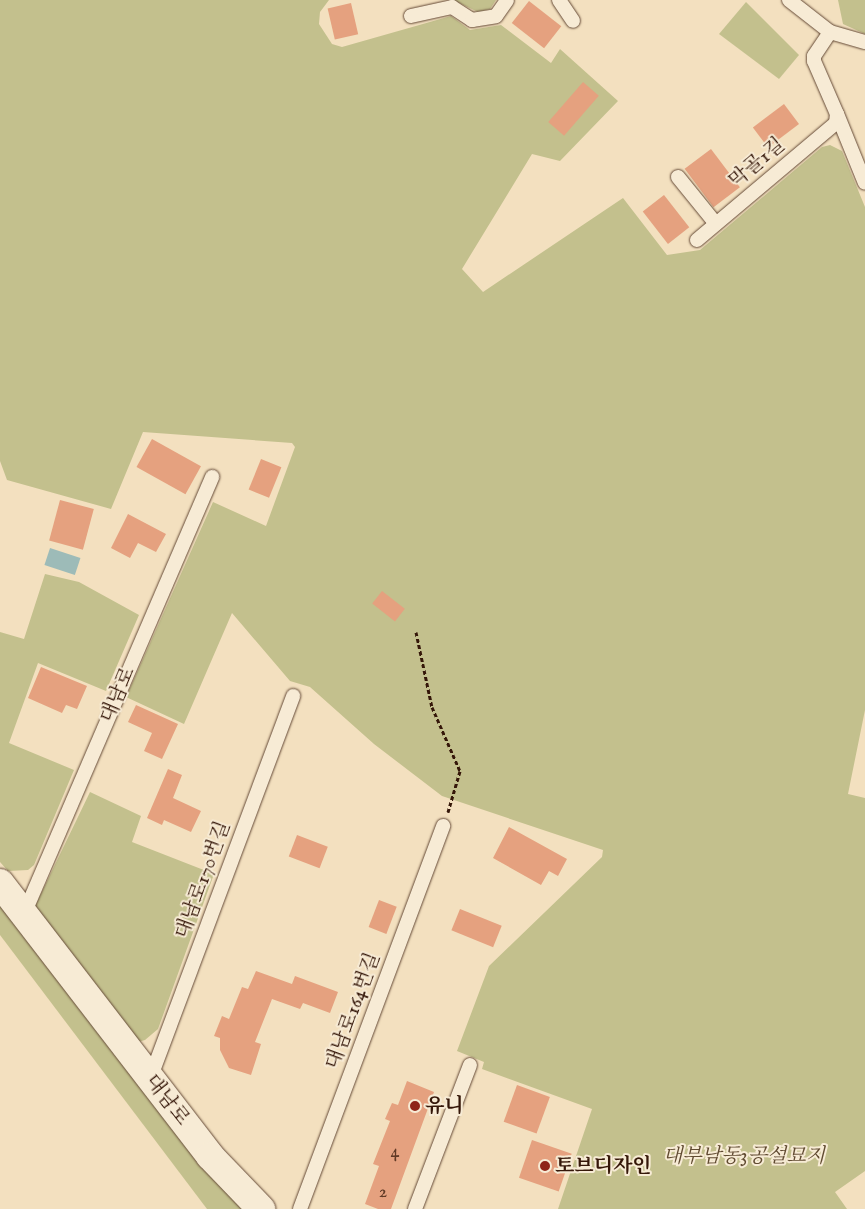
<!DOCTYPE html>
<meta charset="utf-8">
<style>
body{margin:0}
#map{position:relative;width:865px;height:1209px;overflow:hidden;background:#f3e0bf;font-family:"IM FELL English","Noto Serif KR",serif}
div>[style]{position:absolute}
.green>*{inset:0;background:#c3c08d}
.water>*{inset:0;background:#9dbbb8;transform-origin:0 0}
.building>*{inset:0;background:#e5a17f;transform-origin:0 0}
.path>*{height:3px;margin-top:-1.5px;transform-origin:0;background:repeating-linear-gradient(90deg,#351709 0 4px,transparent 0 6.5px)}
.roads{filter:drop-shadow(0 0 1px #644936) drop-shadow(0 0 1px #644936)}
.lane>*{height:14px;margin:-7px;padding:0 7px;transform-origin:7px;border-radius:7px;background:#f7ebd5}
.secondary>*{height:28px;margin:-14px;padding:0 14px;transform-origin:14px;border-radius:14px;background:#f7ebd5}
.dots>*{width:14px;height:14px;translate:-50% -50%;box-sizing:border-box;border:2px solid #f7ebd5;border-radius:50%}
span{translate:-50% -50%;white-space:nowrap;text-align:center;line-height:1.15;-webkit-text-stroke:4px #f7ebd5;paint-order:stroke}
.number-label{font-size:18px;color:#613a26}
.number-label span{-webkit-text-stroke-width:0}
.street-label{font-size:20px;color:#351709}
.poi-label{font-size:20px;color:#351709;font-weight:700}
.left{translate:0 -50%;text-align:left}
.park-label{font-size:20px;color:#604a31;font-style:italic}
</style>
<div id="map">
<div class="green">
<div style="clip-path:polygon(0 0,329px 0,320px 12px,319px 24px,332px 44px,342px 47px,451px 16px,470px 30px,501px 25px,551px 63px,560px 49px,618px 101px,560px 161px,532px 154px,462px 269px,483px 292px,623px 198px,667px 255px,700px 250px,822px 147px,830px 145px,842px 151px,865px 207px,865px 710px,848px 794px,865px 798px,865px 1171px,835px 1192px,847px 1209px,558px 1209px,592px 1109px,482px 1069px,484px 1062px,457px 1051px,489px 966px,602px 857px,603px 850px,442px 796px,374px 744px,310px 687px,290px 681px,232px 613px,184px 724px,126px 697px,213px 502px,266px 526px,295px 447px,292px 443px,143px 432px,111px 509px,7px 480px,0 461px)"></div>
<div style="clip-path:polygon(453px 0,496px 0,490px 9px,478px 12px)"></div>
<div style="clip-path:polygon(838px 0,865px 0,865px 34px,843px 24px)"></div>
<div style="clip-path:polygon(746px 2px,799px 55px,779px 79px,719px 34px)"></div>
<div style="clip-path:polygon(45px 574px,79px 582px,139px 615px,106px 691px,38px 663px,9px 743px,74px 770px,34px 865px,28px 870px,8px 871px,0 862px,0 632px,24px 639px)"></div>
<div style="clip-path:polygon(90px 792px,141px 816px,132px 842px,214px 874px,158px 1029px,145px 1040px,138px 1042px,35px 906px)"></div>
<div style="clip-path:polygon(0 903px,247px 1209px,207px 1209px,0 935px)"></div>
</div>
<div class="water">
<div style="left:50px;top:548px;width:32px;height:18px;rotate:18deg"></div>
</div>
<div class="building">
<div style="left:529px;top:1px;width:41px;height:28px;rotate:38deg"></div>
<div style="left:351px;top:3px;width:32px;height:24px;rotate:77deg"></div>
<div style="left:583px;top:82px;width:21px;height:53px;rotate:41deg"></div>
<div style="left:784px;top:104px;width:25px;height:39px;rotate:53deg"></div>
<div style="left:711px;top:149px;width:48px;height:33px;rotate:53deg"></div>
<div style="left:664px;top:195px;width:41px;height:27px;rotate:52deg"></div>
<div style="left:152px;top:439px;width:56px;height:32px;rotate:29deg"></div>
<div style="left:261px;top:459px;width:22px;height:33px;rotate:22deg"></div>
<div style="left:60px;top:500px;width:35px;height:42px;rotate:15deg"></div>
<div style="clip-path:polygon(128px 514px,166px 534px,156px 552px,138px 543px,130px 558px,111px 548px)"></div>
<div style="left:382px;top:591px;width:29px;height:16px;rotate:38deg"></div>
<div style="clip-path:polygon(41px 667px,87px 686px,77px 709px,66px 705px,62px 713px,28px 698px)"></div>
<div style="clip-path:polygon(136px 705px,178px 724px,162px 759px,144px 751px,152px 733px,128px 722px)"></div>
<div style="clip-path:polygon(168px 769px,182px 775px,173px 798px,201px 811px,191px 832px,164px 820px,162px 825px,147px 818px)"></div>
<div style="clip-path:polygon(509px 827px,567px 859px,558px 876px,549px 871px,541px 885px,493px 858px)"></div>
<div style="left:297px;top:835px;width:33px;height:23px;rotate:21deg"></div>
<div style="left:379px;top:900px;width:19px;height:29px;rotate:21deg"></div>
<div style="left:460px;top:909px;width:45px;height:23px;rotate:22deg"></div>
<div style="clip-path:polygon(256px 971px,292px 984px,295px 976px,338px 992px,330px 1013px,303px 1003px,300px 1009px,272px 999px,255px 1042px,261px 1044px,251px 1075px,229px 1068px,220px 1050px,220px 1038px,214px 1036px,222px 1016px,229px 1019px,242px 987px,248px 989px)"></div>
<div style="clip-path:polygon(407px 1081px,434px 1092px,391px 1209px,378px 1209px,365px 1204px,379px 1166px,373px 1164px,390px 1121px,385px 1119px,392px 1103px,398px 1105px)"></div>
<div style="left:517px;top:1085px;width:35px;height:39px;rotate:20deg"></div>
<div style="left:532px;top:1140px;width:42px;height:40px;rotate:19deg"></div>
</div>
<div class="path">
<div style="left:416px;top:632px;width:77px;rotate:78deg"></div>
<div style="left:432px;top:707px;width:70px;rotate:66.4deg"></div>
<div style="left:460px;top:771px;width:43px;rotate:106.3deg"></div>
</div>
<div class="roads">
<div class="lane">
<div style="left:559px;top:0;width:25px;rotate:56deg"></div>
<div style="left:789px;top:0;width:52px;rotate:38deg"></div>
<div style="left:830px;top:32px;width:36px;rotate:16deg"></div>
<div style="left:411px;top:16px;width:42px;rotate:-12.4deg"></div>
<div style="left:452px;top:7px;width:24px;rotate:33deg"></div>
<div style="left:472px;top:20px;width:24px;rotate:-9deg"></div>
<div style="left:496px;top:16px;width:19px;rotate:-55deg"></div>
<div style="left:837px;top:114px;width:74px;rotate:67.9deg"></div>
<div style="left:678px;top:177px;width:60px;rotate:51deg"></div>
<div style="left:697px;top:240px;width:182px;rotate:-40.1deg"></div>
<div style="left:836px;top:123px;width:9px;rotate:-84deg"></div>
<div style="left:837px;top:114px;width:58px;rotate:-113.5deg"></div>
<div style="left:814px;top:61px;width:5px;rotate:-90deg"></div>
<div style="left:814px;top:56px;width:29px;rotate:-56deg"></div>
<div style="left:24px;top:914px;width:476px;rotate:-66.7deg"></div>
<div style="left:150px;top:1079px;width:409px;rotate:-69.5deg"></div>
<div style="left:300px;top:1209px;width:409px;rotate:-69.5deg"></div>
<div style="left:415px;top:1209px;width:154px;rotate:-69.1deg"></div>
</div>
<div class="secondary">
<div style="left:0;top:883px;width:344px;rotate:52.4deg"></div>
<div style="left:210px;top:1156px;width:74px;rotate:46.1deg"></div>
</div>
</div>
<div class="dots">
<div style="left:415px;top:1106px;background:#8f2418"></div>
<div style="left:545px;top:1166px;background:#8f2418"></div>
</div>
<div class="number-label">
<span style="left:395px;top:1153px">4</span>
<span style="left:383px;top:1193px">2</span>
</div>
<div class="street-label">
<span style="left:757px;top:163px;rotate:-40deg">막골1길</span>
<span style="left:118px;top:695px;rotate:-67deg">대남로</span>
<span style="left:203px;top:880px;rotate:-70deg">대남로170번길</span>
<span style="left:353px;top:1011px;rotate:-70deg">대남로164번길</span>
<span style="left:167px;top:1100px;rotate:52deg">대남로</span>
</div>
<div class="poi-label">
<span class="left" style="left:425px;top:1106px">유니</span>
<span class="left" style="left:555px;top:1166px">토브디자인</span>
</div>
<div class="park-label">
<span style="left:744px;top:1156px">대부남동3공설묘지</span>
</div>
</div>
